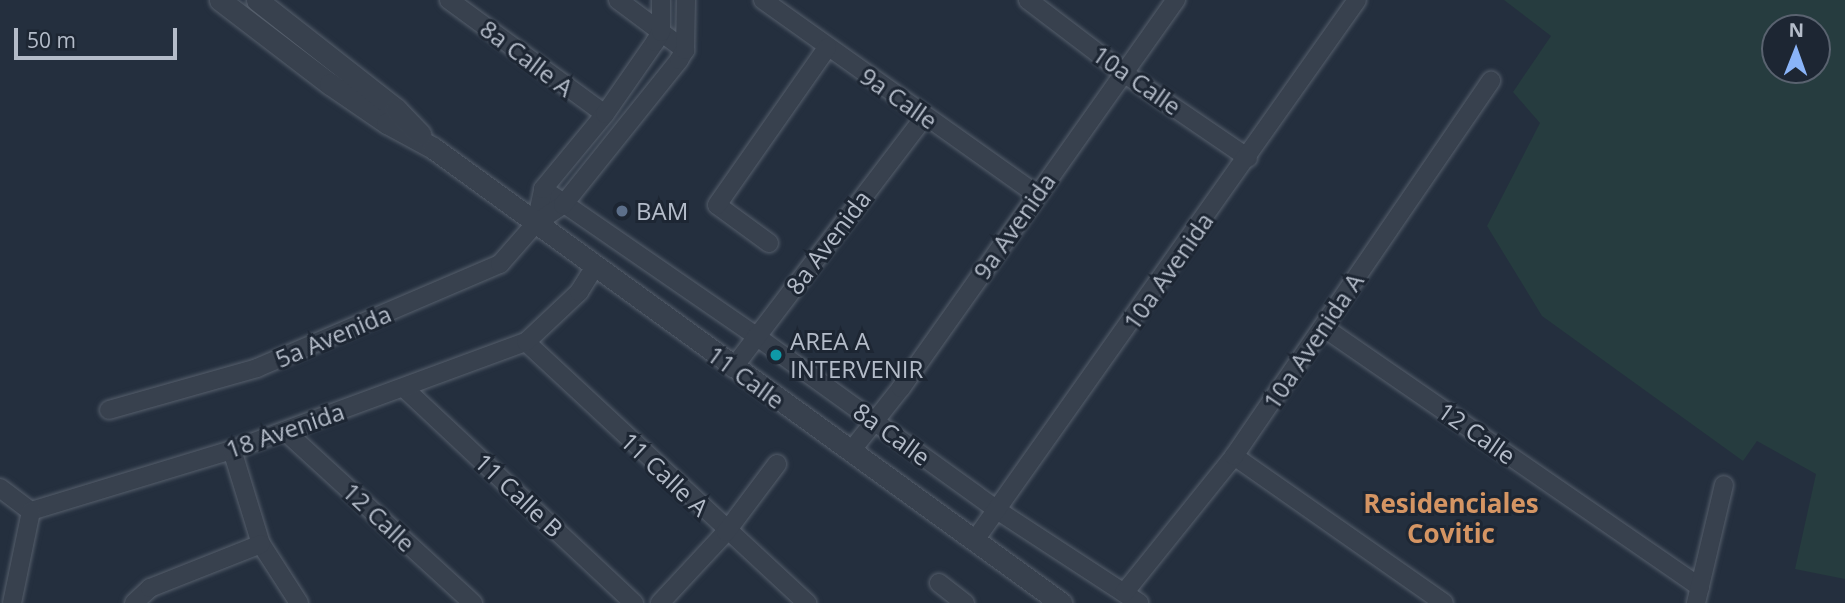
<!DOCTYPE html>
<style>
body{margin:0}
#map{position:relative;width:1845px;height:603px;overflow:hidden;background:#242f3e;font-family:"Open Sans",sans-serif}
div>[style]{position:absolute}
.green>*{inset:0;background:#263c3f}
.roads{filter:drop-shadow(0 0 2px #565f6c) drop-shadow(0 0 2px #565f6c)}
.minor>*{height:18px;margin:-9px;padding:0 9px;transform-origin:9px;border-radius:9px;background:#38414e}
.tertiary>*{height:21px;margin:-10.5px;padding:0 10.5px;transform-origin:10.5px;border-radius:10.5px;background:#38414e}
.dots>*{width:19px;height:19px;translate:-50% -50%;box-sizing:border-box;border:4px solid #1d2633;border-radius:50%}
span{translate:-50% -50%;white-space:nowrap;text-align:center;line-height:1.15;-webkit-text-stroke:6px #1d2633;paint-order:stroke}
.street-label{font-size:24px;color:#b4bcc9}
.poi-label{font-size:24px;color:#b4bcc9}
.left{translate:0 -50%;text-align:left}
.neighbourhood-label{font-size:26px;color:#d59563;font-weight:700}
.north{position:absolute;left:1761px;top:14px;width:70px;height:70px;box-sizing:border-box;background:#1d2633;border:2px solid #59626f;border-radius:50%;rotate:1deg;font-size:19px;font-weight:700;line-height:28px;text-align:center;color:#b4bcc9}
.north::after{content:'';display:block;margin:auto;width:24px;height:32px;background:#8ab4f8;clip-path:polygon(50% 0,100% 100%,50% 72%,0 100%)}
.scale{position:absolute;left:14px;top:28px;width:163px;height:32px;box-sizing:border-box;border:4px solid #b4bcc9;border-top:0;padding-left:9px;font-size:21px;line-height:24px;white-space:nowrap;color:#b4bcc9;-webkit-text-stroke:5px #1d2633;paint-order:stroke}
</style>
<div id="map">
<div class="green">
<div style="clip-path:polygon(evenodd,1504px 0,1845px 0,1845px 579px,1795px 569px,1816px 474px,1757px 441px,1743px 461px,1542px 316px,1487px 226px,1540px 123px,1513px 92px,1551px 36px,1504px 0,1775px 28px,1817px 28px,1817px 70px,1775px 70px,1775px 28px)"></div>
</div>
<div class="roads">
<div class="minor">
<div style="left:449px;top:0;width:193px;rotate:36.2deg"></div>
<div style="left:618px;top:0;width:84px;rotate:36.7deg"></div>
<div style="left:763px;top:0;width:335px;rotate:35.4deg"></div>
<div style="left:1028px;top:0;width:122px;rotate:37.3deg"></div>
<div style="left:1125px;top:74px;width:149px;rotate:34.3deg"></div>
<div style="left:543px;top:189px;width:259px;rotate:34.6deg"></div>
<div style="left:756px;top:336px;width:297px;rotate:35.8deg"></div>
<div style="left:997px;top:510px;width:170px;rotate:33.2deg"></div>
<div style="left:536px;top:223px;width:35px;rotate:-78deg"></div>
<div style="left:543px;top:189px;width:97px;rotate:-50.4deg"></div>
<div style="left:605px;top:114px;width:88px;rotate:-55.2deg"></div>
<div style="left:655px;top:42px;width:12px;rotate:-59deg"></div>
<div style="left:661px;top:32px;width:32px;rotate:-90deg"></div>
<div style="left:769px;top:243px;width:64px;rotate:-143.8deg"></div>
<div style="left:717px;top:205px;width:192px;rotate:-55deg"></div>
<div style="left:1323px;top:327px;width:458px;rotate:34.6deg"></div>
<div style="left:526px;top:342px;width:384px;rotate:42.9deg"></div>
<div style="left:733px;top:368px;width:317px;rotate:-52.7deg"></div>
<div style="left:404px;top:388px;width:315px;rotate:43.1deg"></div>
<div style="left:109px;top:410px;width:154px;rotate:-15.8deg"></div>
<div style="left:257px;top:368px;width:264px;rotate:-23.2deg"></div>
<div style="left:500px;top:264px;width:55px;rotate:-48.7deg"></div>
<div style="left:536px;top:223px;width:32px;rotate:-34deg"></div>
<div style="left:563px;top:205px;width:186px;rotate:-51.3deg"></div>
<div style="left:679px;top:60px;width:12px;rotate:-59deg"></div>
<div style="left:685px;top:50px;width:50px;rotate:-88.9deg"></div>
<div style="left:285px;top:431px;width:255px;rotate:42.5deg"></div>
<div style="left:232px;top:450px;width:98px;rotate:72.9deg"></div>
<div style="left:261px;top:544px;width:70px;rotate:57.2deg"></div>
<div style="left:851px;top:451px;width:80px;rotate:-51.6deg"></div>
<div style="left:901px;top:388px;width:476px;rotate:-54.7deg"></div>
<div style="left:1234px;top:456px;width:256px;rotate:35deg"></div>
<div style="left:0;top:488px;width:39px;rotate:37deg"></div>
<div style="left:31px;top:511px;width:210px;rotate:-16.9deg"></div>
<div style="left:232px;top:450px;width:313px;rotate:-20.2deg"></div>
<div style="left:526px;top:342px;width:73px;rotate:-43.3deg"></div>
<div style="left:579px;top:292px;width:31px;rotate:-58deg"></div>
<div style="left:975px;top:540px;width:661px;rotate:-54.72deg"></div>
<div style="left:939px;top:583px;width:33px;rotate:38deg"></div>
<div style="left:1124px;top:593px;width:176px;rotate:-51.2deg"></div>
<div style="left:1234px;top:456px;width:455px;rotate:-55.6deg"></div>
<div style="left:12px;top:603px;width:94px;rotate:-78.3deg"></div>
<div style="left:134px;top:603px;width:22px;rotate:-43deg"></div>
<div style="left:150px;top:588px;width:119px;rotate:-21.6deg"></div>
<div style="left:660px;top:603px;width:97px;rotate:-47.1deg"></div>
<div style="left:726px;top:532px;width:85px;rotate:-53.1deg"></div>
<div style="left:1696px;top:603px;width:121px;rotate:-76.7deg"></div>
</div>
<div class="tertiary">
<div style="left:220px;top:0;width:138px;rotate:37.4deg"></div>
<div style="left:330px;top:84px;width:69px;rotate:34.4deg"></div>
<div style="left:387px;top:123px;width:52px;rotate:28.5deg"></div>
<div style="left:433px;top:148px;width:776px;rotate:35.92deg"></div>
<div style="left:257px;top:0;width:177px;rotate:38.1deg"></div>
<div style="left:396px;top:109px;width:35px;rotate:46deg"></div>
</div>
</div>
<div class="dots">
<div style="left:622px;top:211px;background:#5c6f8a"></div>
<div style="left:776px;top:355px;background:#0f9aa8"></div>
</div>
<div class="street-label">
<span style="left:527px;top:58px;rotate:37deg">8a Calle A</span>
<span style="left:1137px;top:80px;rotate:35deg">10a Calle</span>
<span style="left:899px;top:98px;rotate:35deg">9a Calle</span>
<span style="left:1014px;top:226px;rotate:-55deg">9a Avenida</span>
<span style="left:828px;top:242px;rotate:-53deg">8a Avenida</span>
<span style="left:1168px;top:271px;rotate:-55deg">10a Avenida</span>
<span style="left:333px;top:336px;rotate:-23deg">5a Avenida</span>
<span style="left:1313px;top:341px;rotate:-56deg">10a Avenida A</span>
<span style="left:746px;top:377px;rotate:36deg">11 Calle</span>
<span style="left:285px;top:430px;rotate:-19deg">18 Avenida</span>
<span style="left:1477px;top:433px;rotate:35deg">12 Calle</span>
<span style="left:892px;top:434px;rotate:36deg">8a Calle</span>
<span style="left:665px;top:474px;rotate:43deg">11 Calle A</span>
<span style="left:519px;top:495px;rotate:43deg">11 Calle B</span>
<span style="left:379px;top:517px;rotate:43deg">12 Calle</span>
</div>
<div class="poi-label">
<span class="left" style="left:636px;top:211px">BAM</span>
<span class="left" style="left:790px;top:355px">AREA A<br>INTERVENIR</span>
</div>
<div class="neighbourhood-label">
<span style="left:1451px;top:519px">Residenciales<br>Covitic</span>
</div>
<div class="north">N</div>
<div class="scale">50 m</div>
</div>
